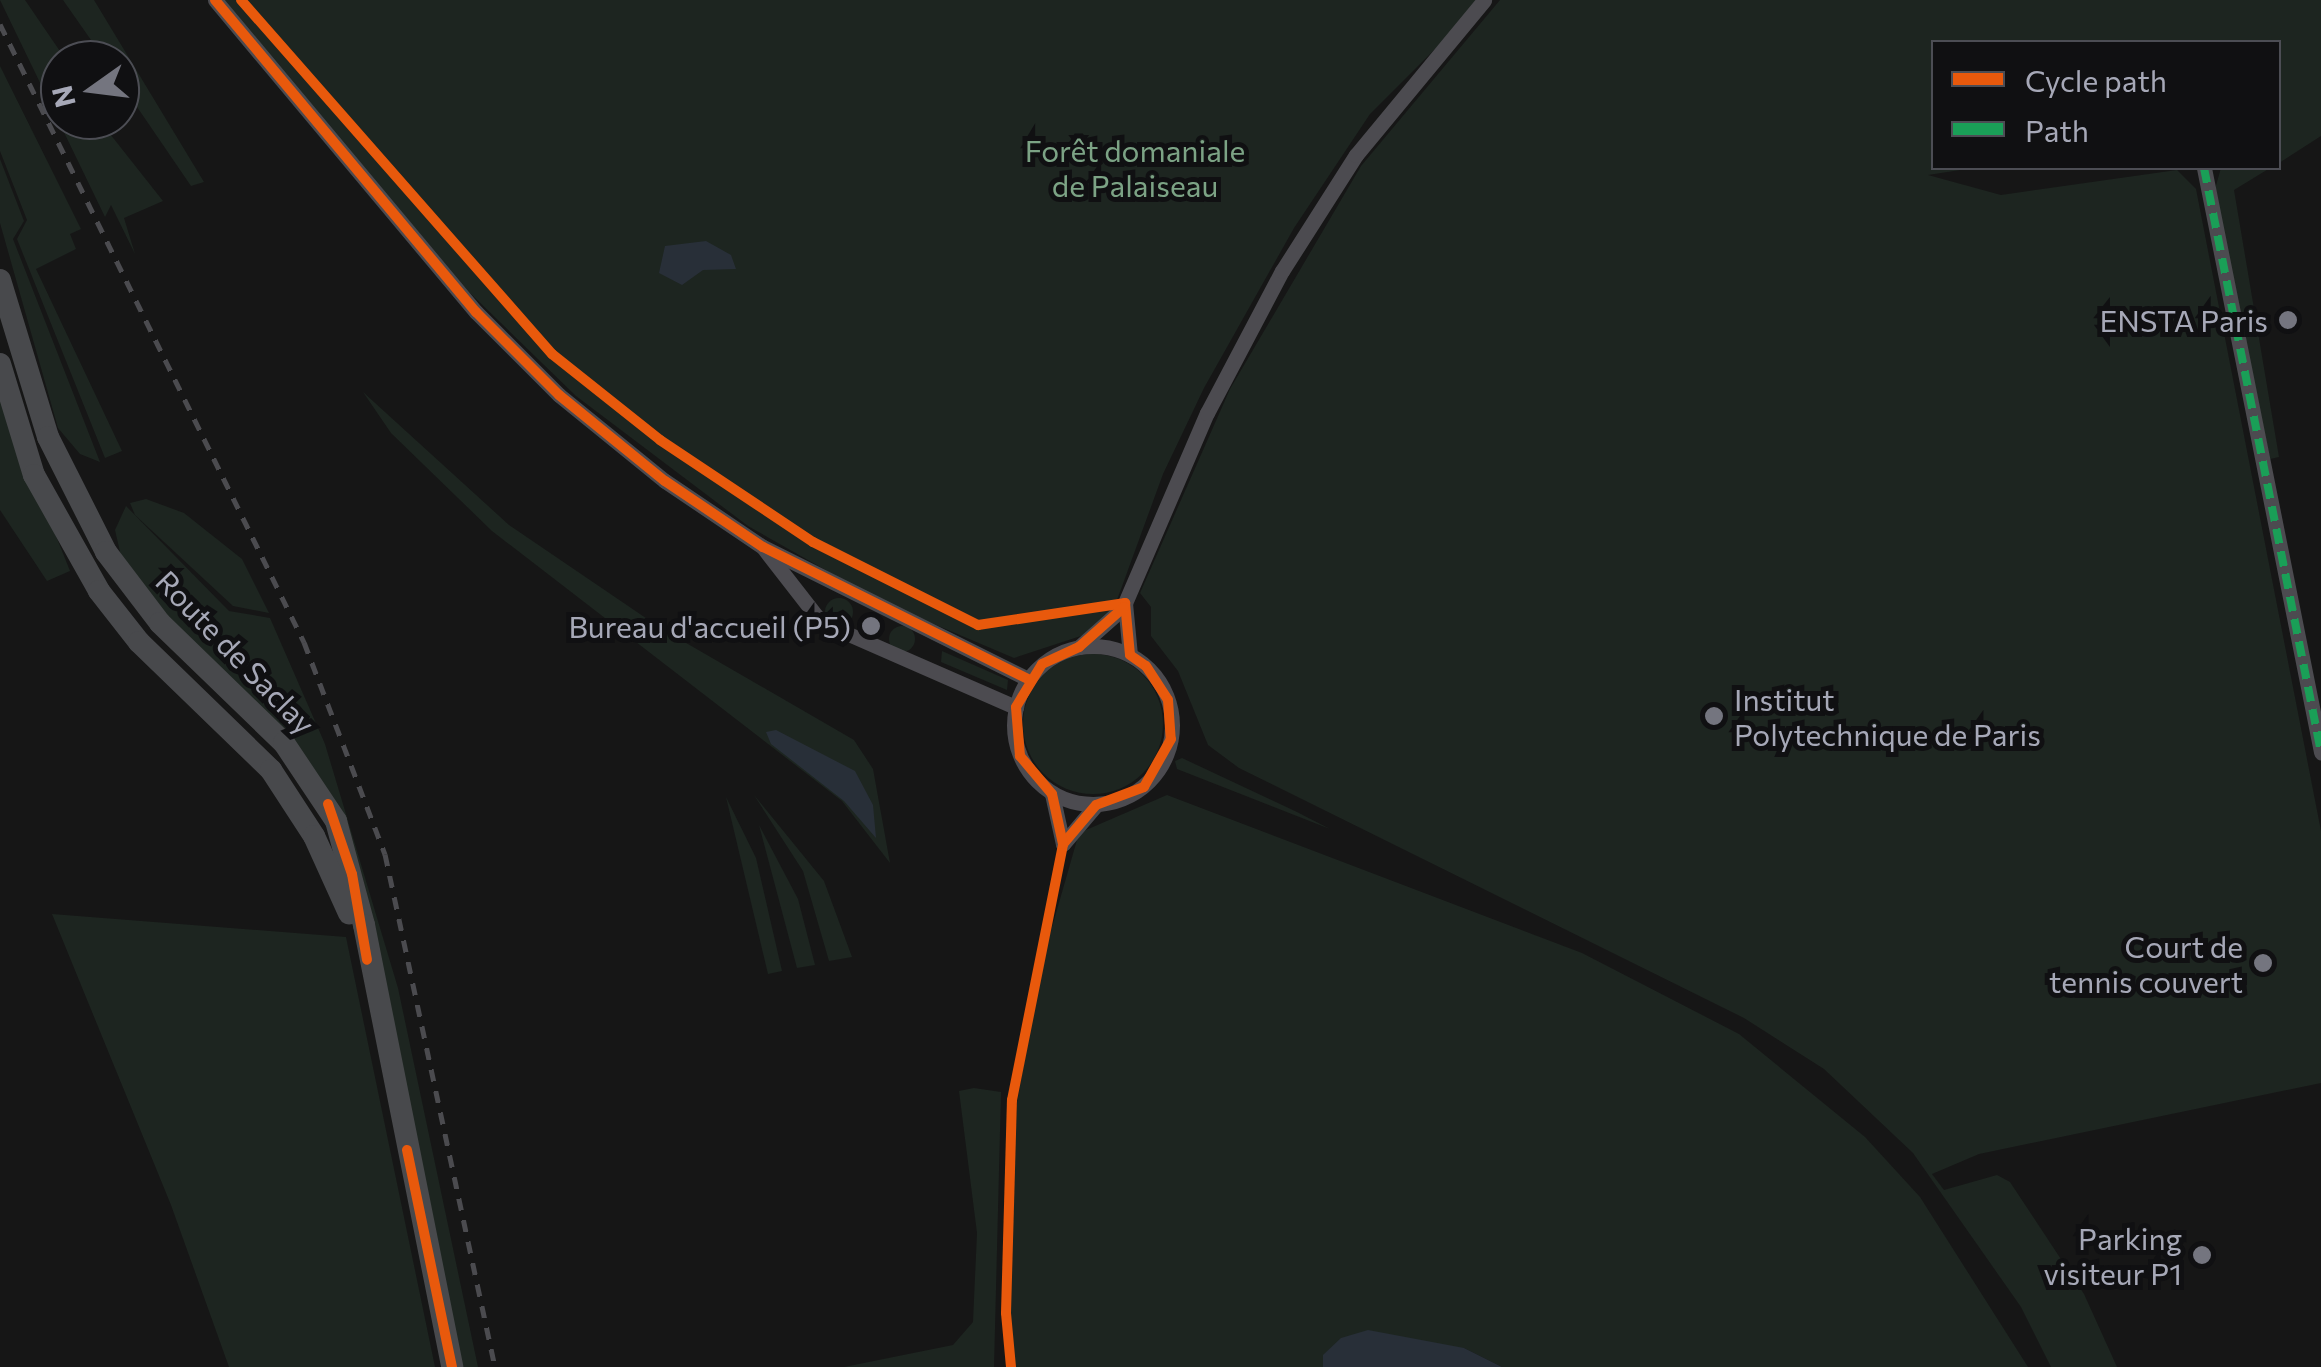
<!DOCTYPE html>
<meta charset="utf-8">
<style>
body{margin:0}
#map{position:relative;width:2321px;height:1367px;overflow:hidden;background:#161616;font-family:Commissioner,sans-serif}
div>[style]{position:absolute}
.green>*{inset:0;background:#1d2520}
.round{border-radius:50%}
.water>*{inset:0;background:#282f38}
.street>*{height:15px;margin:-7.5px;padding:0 7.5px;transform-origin:7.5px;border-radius:7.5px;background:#4c4b50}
.street>.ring{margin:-7.5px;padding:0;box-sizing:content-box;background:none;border:15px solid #4c4b50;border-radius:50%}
.primary>*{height:22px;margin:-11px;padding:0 11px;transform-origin:11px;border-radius:11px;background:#48494c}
.rail>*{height:5px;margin-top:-2.5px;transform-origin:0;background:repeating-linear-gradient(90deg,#4b4b4f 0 12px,transparent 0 22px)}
.quiet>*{height:8px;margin-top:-4px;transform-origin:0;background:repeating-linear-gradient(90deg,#1a9f57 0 15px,transparent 0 23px)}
.cycleway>*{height:10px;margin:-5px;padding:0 5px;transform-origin:5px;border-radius:5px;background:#e8590c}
.dots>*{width:28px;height:28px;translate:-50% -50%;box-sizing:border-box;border:5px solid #101012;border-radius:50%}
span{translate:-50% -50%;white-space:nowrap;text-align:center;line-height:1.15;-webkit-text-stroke:10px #101012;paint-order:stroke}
.park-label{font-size:30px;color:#7ca385}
.poi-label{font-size:30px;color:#a6a8b7}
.right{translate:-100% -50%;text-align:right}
.left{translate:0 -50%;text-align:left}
.street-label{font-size:30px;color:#a6a8b7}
.legend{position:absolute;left:1931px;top:40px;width:350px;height:130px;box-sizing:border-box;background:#101012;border:2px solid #4c4d54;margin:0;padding:12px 18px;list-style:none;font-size:30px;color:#a6a8b7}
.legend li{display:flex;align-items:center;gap:20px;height:50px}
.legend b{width:50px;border:2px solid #4c4d54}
.north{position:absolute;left:40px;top:40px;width:100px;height:100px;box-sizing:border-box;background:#101012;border:2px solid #4c4d54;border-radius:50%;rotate:256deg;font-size:28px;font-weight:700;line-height:40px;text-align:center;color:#a6a8b7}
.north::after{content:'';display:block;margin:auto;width:35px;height:45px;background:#74757f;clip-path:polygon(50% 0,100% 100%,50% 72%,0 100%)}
</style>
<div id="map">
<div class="green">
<div style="clip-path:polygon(0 0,25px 0,66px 60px,60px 60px,60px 120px,99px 120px,163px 201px,124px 218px,135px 254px,111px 205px,105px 217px)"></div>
<div style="clip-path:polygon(63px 0,94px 0,204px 182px,191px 186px,120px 82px,120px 60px,105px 60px)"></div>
<div style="clip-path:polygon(223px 0,1484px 0,1370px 114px,1294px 228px,1204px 388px,1163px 474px,1113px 611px,1093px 632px,1014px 658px,882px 602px,748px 526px,576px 396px,469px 292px)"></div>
<div style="clip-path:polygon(1500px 0,2321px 0,2321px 136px,2279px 163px,2278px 42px,1934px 42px,1934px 168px,1973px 168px,1928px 175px,2001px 195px,2177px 170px,2196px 189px,2321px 831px,2321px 1083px,1979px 1154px,1932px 1174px,1944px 1190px,1997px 1175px,2010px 1182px,2084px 1294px,2117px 1367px,2051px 1367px,2021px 1307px,1913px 1153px,1824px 1069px,1744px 1018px,1239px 768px,1208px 745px,1178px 671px,1151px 636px,1151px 607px,1140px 593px,1230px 389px,1361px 166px)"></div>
<div style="clip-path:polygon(0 66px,81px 229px,70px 234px,76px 249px,36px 269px,122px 451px,105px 458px,17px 239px,27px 220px,0 151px)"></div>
<div style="clip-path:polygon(0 159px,24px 221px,13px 239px,100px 462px,80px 454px,58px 428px,0 223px)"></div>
<div style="clip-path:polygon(2221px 168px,2270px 168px,2234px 190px,2279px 457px,2270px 459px,2215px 189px)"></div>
<div style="clip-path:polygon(363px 392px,509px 525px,662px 629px,854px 740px,873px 769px,890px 863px,842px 801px,492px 531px,391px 433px)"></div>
<div style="clip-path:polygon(0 396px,70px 571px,47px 581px,0 510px)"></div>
<div style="clip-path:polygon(146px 499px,184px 513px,242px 559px,269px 613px,233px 606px,135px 515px,130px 503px)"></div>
<div style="clip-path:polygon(126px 506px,229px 611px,270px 618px,325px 744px,398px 988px,478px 1367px,460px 1367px,338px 812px,155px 605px,121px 556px,115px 530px)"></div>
<div class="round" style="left:825px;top:598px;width:28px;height:28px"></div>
<div class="round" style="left:889px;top:626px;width:26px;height:26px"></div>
<div style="clip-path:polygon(942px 651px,1008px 680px,1007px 690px,941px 662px)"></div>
<div class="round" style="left:1023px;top:654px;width:140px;height:140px"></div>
<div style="clip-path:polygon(1182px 758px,1297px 812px,1330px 829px,1177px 769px,1175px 761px)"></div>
<div style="clip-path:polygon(754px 795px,824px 881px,852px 957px,829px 961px,803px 871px)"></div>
<div style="clip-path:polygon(1167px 795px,1582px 953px,1739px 1034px,1865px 1137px,1920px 1197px,2028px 1367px,1502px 1367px,1464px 1348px,1323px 1355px,1323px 1367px,1012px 1367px,1006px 1313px,1017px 1103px,1042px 962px,1079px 833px)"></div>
<div style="clip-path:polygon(726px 797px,756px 858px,782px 971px,768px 974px)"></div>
<div style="clip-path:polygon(759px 825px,798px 899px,815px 965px,797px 968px)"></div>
<div style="clip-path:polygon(52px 914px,346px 937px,435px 1367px,229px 1367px,171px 1205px)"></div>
<div style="clip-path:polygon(974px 1088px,1001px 1092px,994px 1367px,844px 1367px,953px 1345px,973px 1322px,977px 1233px,959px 1091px)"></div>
</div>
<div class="water">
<div style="clip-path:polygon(706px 241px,731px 255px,736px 269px,703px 270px,682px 285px,659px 273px,665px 246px)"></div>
<div style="clip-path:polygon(776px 730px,855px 771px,873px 805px,876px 838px,844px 801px,771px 744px,766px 732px)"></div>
<div style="clip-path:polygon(1368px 1330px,1464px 1348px,1502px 1367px,1323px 1367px,1323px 1355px,1341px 1338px)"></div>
</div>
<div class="street">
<div style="left:215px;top:0;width:407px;rotate:50.1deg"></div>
<div style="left:476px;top:312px;width:117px;rotate:45deg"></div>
<div style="left:559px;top:395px;width:136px;rotate:39.1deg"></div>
<div style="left:665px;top:481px;width:118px;rotate:34deg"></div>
<div style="left:763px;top:547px;width:296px;rotate:26.5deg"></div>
<div style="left:2204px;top:168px;width:596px;rotate:78.67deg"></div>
<div style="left:765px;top:550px;width:91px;rotate:52.1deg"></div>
<div style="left:821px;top:622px;width:213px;rotate:23.6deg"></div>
<div class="ring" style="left:1014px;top:646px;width:143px;height:143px"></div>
<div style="left:1079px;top:647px;width:60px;rotate:-41.6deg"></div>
<div style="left:1130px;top:655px;width:52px;rotate:-95.5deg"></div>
<div style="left:1125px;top:603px;width:207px;rotate:-66.7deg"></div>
<div style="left:1207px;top:413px;width:161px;rotate:-62.2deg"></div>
<div style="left:1282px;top:271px;width:138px;rotate:-57.5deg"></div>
<div style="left:1356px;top:155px;width:201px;rotate:-50.4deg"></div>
<div style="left:1052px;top:794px;width:51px;rotate:77.6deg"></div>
<div style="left:1063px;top:844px;width:51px;rotate:-49.8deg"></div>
</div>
<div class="primary">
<div style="left:0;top:280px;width:164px;rotate:73deg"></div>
<div style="left:48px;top:437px;width:129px;rotate:63.2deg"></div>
<div style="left:106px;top:552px;width:89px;rotate:52.7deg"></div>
<div style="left:160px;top:623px;width:173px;rotate:44.1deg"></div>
<div style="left:284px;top:743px;width:94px;rotate:56.3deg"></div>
<div style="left:336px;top:821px;width:108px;rotate:74.9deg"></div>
<div style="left:364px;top:925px;width:451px;rotate:78.7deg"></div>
<div style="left:0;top:364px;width:116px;rotate:73deg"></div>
<div style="left:34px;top:475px;width:133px;rotate:60.7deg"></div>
<div style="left:99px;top:591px;width:65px;rotate:51.9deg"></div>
<div style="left:139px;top:642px;width:184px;rotate:44.1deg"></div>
<div style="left:271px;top:770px;width:79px;rotate:56.9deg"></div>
<div style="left:314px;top:836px;width:85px;rotate:65.6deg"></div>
</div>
<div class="rail">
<div style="left:0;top:24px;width:689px;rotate:63.81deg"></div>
<div style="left:304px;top:642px;width:227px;rotate:69.1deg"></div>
<div style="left:385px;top:854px;width:525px;rotate:77.9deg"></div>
</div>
<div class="quiet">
<div style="left:2204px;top:168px;width:596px;rotate:78.67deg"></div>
</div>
<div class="cycleway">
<div style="left:215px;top:0;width:407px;rotate:50.1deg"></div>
<div style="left:476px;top:312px;width:117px;rotate:45deg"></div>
<div style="left:559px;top:395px;width:136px;rotate:39.1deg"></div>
<div style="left:665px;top:481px;width:118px;rotate:34deg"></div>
<div style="left:763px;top:547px;width:296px;rotate:26.5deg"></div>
<div style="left:241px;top:0;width:471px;rotate:48.7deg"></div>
<div style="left:552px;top:354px;width:138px;rotate:38.5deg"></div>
<div style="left:660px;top:440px;width:184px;rotate:33.7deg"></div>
<div style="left:813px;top:542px;width:185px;rotate:26.7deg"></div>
<div style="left:978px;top:625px;width:149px;rotate:-8.5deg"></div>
<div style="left:1125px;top:603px;width:52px;rotate:84.5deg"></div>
<div style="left:1130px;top:655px;width:19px;rotate:35deg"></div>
<div style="left:1146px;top:666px;width:40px;rotate:57.1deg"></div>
<div style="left:1168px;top:700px;width:39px;rotate:86deg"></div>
<div style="left:1171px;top:739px;width:55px;rotate:119.4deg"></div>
<div style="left:1144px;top:787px;width:51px;rotate:159.4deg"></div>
<div style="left:1096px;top:805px;width:51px;rotate:130.2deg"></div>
<div style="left:328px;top:804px;width:74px;rotate:71.1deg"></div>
<div style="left:352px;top:874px;width:87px;rotate:80.1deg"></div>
<div style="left:407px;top:1150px;width:222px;rotate:78.3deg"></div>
<div style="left:1011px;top:1367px;width:54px;rotate:-95.3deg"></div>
<div style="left:1006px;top:1313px;width:213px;rotate:-88.4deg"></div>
<div style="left:1012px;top:1100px;width:261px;rotate:-78.7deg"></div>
<div style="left:1063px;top:844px;width:51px;rotate:-102.4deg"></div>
<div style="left:1052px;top:794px;width:50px;rotate:-130.1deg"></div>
<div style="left:1020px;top:756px;width:49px;rotate:-94.7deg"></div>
<div style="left:1016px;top:707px;width:50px;rotate:-58.8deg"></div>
<div style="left:1042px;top:664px;width:41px;rotate:-24.7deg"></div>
<div style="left:1079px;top:647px;width:60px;rotate:-41.6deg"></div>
</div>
<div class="dots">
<div style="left:2288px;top:320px;background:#74757f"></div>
<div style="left:871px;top:626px;background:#74757f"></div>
<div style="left:1714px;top:716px;background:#74757f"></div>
<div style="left:2263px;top:963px;background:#74757f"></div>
<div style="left:2202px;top:1255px;background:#74757f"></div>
</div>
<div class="park-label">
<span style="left:1135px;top:167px">Forêt domaniale<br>de Palaiseau</span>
</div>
<div class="poi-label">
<span class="right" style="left:2268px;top:320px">ENSTA Paris</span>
<span class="right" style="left:851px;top:626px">Bureau d'accueil (P5)</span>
<span class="left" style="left:1734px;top:716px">Institut<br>Polytechnique de Paris</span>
<span class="right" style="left:2243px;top:963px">Court de<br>tennis couvert</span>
<span class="right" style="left:2182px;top:1255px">Parking<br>visiteur P1</span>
</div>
<div class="street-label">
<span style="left:236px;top:652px;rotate:46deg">Route de Saclay</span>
</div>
<ul class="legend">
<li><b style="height:12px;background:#e8590c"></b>Cycle path</li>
<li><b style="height:12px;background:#1a9f57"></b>Path</li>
</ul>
<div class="north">N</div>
</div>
